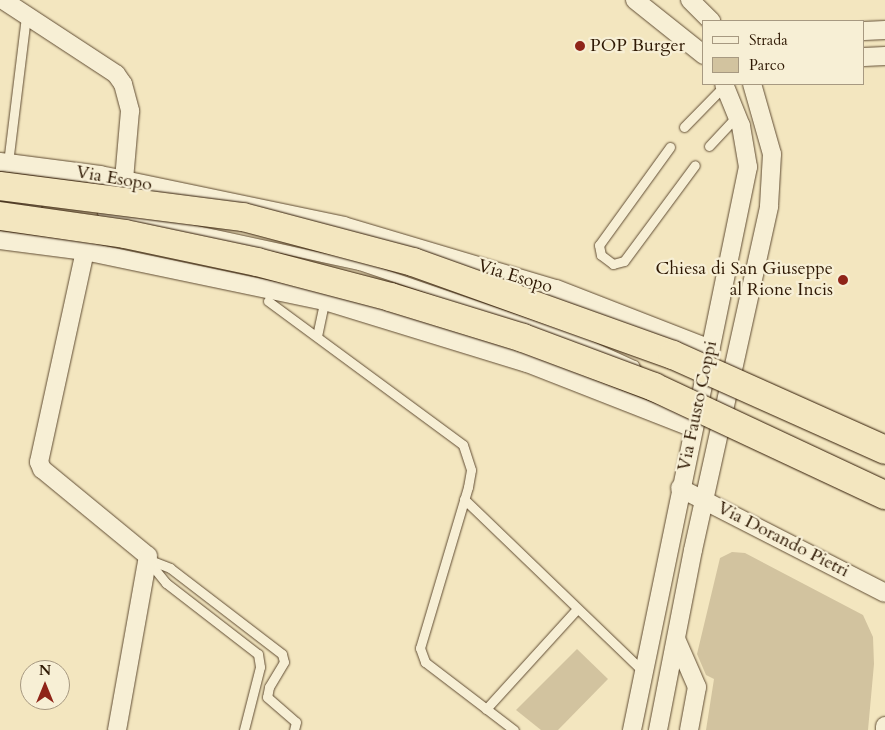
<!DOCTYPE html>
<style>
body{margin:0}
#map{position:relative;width:885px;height:730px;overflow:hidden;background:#f3e6bf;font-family:Cardo,serif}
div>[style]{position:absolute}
.green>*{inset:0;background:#d2c39f}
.roads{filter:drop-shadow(0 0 1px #604c33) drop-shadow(0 0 1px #604c33)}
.lane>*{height:9px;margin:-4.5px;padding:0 4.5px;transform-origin:4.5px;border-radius:4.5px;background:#f7efd5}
.street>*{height:18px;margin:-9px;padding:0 9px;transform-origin:9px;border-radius:9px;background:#f7efd5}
.bridges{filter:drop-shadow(0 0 1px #2f1904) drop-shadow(0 0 1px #2f1904)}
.highway-bridge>*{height:28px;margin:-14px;padding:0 14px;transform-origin:14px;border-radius:14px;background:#f3e6bf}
.dots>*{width:14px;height:14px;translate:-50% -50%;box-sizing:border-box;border:2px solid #f7efd5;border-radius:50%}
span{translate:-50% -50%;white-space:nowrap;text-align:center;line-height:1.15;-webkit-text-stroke:4.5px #f7efd5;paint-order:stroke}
.poi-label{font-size:18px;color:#2f1904}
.left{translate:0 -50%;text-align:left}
.right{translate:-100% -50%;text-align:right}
.street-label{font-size:18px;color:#2f1904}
.legend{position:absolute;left:702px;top:20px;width:162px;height:65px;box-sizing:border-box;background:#f7efd5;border:1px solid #a79981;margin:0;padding:6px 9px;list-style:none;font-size:15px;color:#2f1904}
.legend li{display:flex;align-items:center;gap:10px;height:25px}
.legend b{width:25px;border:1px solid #a79981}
.north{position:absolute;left:20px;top:660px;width:50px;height:50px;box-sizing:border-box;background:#f7efd5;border:1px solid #a79981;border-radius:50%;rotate:0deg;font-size:14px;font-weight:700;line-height:20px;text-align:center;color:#2f1904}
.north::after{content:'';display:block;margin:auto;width:18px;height:22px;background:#8f2418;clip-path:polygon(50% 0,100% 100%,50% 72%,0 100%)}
</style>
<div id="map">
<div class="green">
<div style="clip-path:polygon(732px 552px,745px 553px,863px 615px,873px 637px,874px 664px,868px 730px,706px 730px,714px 679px,706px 675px,697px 654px,720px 558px)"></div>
<div style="clip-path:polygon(577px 649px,608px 679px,558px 730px,541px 730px,516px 710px)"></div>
</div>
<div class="roads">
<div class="lane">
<div style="left:684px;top:127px;width:59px;rotate:-45.7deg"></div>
<div style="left:709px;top:146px;width:41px;rotate:-47deg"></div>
<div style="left:670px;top:147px;width:121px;rotate:125.9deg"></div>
<div style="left:599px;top:245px;width:10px;rotate:79deg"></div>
<div style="left:601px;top:255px;width:15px;rotate:37deg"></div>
<div style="left:613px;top:264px;width:11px;rotate:-15deg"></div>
<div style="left:624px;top:261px;width:119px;rotate:-53.5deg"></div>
<div style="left:8px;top:163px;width:148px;rotate:-83deg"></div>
<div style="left:0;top:200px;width:37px;rotate:8deg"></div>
<div style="left:102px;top:213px;width:49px;rotate:8.3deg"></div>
<div style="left:150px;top:220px;width:214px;rotate:12.2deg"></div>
<div style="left:359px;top:265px;width:238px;rotate:18.9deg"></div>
<div style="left:584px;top:342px;width:55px;rotate:24.7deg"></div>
<div style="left:634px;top:365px;width:9px;rotate:63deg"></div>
<div style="left:268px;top:301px;width:242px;rotate:36.4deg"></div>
<div style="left:463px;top:445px;width:26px;rotate:72deg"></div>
<div style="left:471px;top:470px;width:17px;rotate:100deg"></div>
<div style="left:468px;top:487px;width:168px;rotate:106.6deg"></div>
<div style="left:420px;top:648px;width:15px;rotate:70deg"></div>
<div style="left:425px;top:662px;width:112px;rotate:37.4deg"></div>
<div style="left:317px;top:336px;width:38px;rotate:-78deg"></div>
<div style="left:464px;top:499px;width:248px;rotate:43.9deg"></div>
<div style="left:147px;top:559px;width:25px;rotate:21deg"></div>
<div style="left:170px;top:568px;width:141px;rotate:37.5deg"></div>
<div style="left:282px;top:654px;width:8px;rotate:76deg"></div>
<div style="left:284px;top:662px;width:29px;rotate:121deg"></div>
<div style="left:269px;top:687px;width:10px;rotate:101deg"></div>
<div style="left:267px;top:697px;width:38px;rotate:41deg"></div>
<div style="left:296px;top:722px;width:8px;rotate:104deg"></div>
<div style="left:149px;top:562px;width:27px;rotate:51deg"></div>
<div style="left:166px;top:583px;width:116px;rotate:37.7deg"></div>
<div style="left:258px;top:654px;width:13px;rotate:81deg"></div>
<div style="left:260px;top:667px;width:65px;rotate:104.3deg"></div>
<div style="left:486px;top:709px;width:135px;rotate:-47.7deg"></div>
</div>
<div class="street">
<div style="left:3px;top:0;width:135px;rotate:33.2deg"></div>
<div style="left:116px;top:74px;width:12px;rotate:55deg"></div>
<div style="left:123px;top:84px;width:28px;rotate:75deg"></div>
<div style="left:130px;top:111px;width:69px;rotate:95deg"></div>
<div style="left:635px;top:0;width:88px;rotate:38.6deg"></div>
<div style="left:690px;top:0;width:30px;rotate:45deg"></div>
<div style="left:864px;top:31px;width:21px;rotate:-3deg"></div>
<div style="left:864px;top:57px;width:21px;rotate:-3deg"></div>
<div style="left:0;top:162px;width:101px;rotate:7.4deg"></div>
<div style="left:100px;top:175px;width:249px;rotate:11.8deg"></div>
<div style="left:344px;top:226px;width:221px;rotate:16.6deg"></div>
<div style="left:556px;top:289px;width:166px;rotate:21.2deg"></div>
<div style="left:0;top:240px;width:86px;rotate:7.4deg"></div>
<div style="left:85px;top:251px;width:245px;rotate:11.8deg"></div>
<div style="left:325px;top:301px;width:211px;rotate:17.1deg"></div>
<div style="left:527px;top:363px;width:178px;rotate:21.4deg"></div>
<div style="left:85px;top:251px;width:216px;rotate:102.3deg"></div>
<div style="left:39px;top:462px;width:8px;rotate:67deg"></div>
<div style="left:42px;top:469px;width:137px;rotate:39.4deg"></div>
<div style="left:148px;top:556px;width:177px;rotate:100.1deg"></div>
<div style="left:680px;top:488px;width:230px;rotate:27.1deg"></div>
<div style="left:677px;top:641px;width:50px;rotate:66.5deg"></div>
<div style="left:697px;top:687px;width:44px;rotate:100.5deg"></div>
<div style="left:632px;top:730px;width:575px;rotate:-78.36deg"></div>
<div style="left:748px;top:167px;width:42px;rotate:-99.7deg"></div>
<div style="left:741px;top:126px;width:45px;rotate:-112deg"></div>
<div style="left:658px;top:730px;width:183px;rotate:-79deg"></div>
<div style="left:693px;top:550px;width:352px;rotate:-77.5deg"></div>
<div style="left:769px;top:206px;width:52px;rotate:-86.7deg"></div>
<div style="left:772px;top:154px;width:73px;rotate:-105.9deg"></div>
<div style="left:885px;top:730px;width:4px;rotate:-90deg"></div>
</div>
</div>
<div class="bridges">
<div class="highway-bridge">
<div style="left:0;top:186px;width:245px;rotate:7.3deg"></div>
<div style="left:243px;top:217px;width:176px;rotate:14.8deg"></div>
<div style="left:413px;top:262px;width:276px;rotate:19.7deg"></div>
<div style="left:673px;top:355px;width:232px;rotate:24.1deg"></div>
<div style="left:0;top:216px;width:126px;rotate:8.2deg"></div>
<div style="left:125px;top:234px;width:135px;rotate:12deg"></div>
<div style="left:257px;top:262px;width:138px;rotate:14.7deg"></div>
<div style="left:390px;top:297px;width:139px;rotate:17.1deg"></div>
<div style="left:523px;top:338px;width:140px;rotate:20.5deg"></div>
<div style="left:654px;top:387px;width:255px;rotate:25.1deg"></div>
</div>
</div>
<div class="dots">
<div style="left:580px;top:46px;background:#8f2418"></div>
<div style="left:843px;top:280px;background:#8f2418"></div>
</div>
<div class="poi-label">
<span class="left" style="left:590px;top:46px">POP Burger</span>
<span class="right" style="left:833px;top:280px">Chiesa di San Giuseppe<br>al Rione Incis</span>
</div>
<div class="street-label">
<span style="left:114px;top:179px;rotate:10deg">Via Esopo</span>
<span style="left:515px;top:277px;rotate:17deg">Via Esopo</span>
<span style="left:698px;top:406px;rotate:-78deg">Via Fausto Coppi</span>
<span style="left:783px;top:540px;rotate:27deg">Via Dorando Pietri</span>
</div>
<ul class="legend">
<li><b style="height:6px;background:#f7efd5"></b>Strada</li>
<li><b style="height:14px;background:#d2c39f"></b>Parco</li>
</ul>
<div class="north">N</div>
</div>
